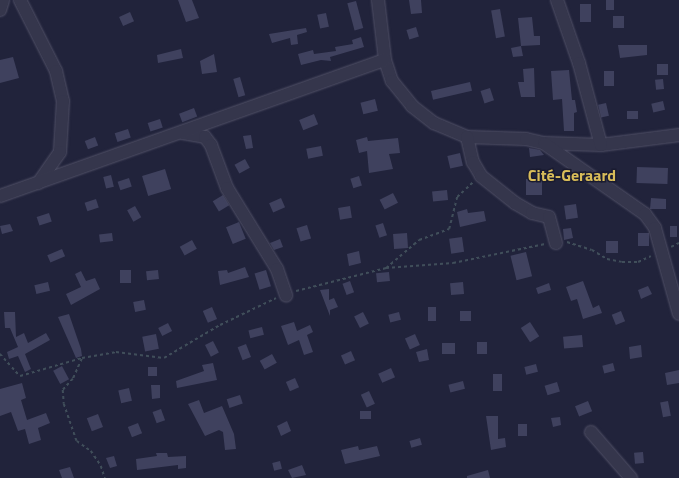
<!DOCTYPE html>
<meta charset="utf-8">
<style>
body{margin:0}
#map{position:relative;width:679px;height:478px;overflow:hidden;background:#21233b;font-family:"Titillium Web",sans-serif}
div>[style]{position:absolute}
.building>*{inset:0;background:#3f415e;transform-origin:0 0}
.path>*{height:1.5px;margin-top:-0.75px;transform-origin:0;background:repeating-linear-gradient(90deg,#404e5a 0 3px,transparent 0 6px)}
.roads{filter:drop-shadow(0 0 1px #505066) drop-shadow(0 0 1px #505066)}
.minor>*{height:12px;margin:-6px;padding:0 6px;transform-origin:6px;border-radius:6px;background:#35364c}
span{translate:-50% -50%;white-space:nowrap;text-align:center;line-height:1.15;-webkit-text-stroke:3px #1a1b30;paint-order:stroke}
.district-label{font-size:16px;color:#d9bd59;font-weight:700}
</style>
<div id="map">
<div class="building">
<div style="clip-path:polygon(178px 0,192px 0,199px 18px,186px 22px)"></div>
<div style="clip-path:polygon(409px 0,421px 0,422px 13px,411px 14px)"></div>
<div style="left:606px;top:0;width:8px;height:10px"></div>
<div style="left:356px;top:1px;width:28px;height:9px;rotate:75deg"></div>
<div style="left:580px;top:4px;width:11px;height:18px"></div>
<div style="left:500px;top:9px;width:28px;height:9px;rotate:80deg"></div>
<div style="left:130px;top:12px;width:10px;height:12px;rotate:66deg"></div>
<div style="left:326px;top:13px;width:14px;height:9px;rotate:78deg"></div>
<div style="left:624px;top:16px;width:12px;height:11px;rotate:90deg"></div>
<div style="clip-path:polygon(532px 17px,534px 36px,540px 36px,540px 45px,521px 46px,523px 56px,513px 57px,511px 48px,521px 46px,518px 18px)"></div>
<div style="left:416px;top:27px;width:10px;height:10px;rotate:73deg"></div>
<div style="clip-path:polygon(306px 28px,307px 32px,297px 35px,298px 44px,291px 45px,290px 38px,272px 43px,269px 34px)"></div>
<div style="clip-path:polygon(361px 37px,364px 47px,330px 57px,331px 61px,321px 60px,301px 65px,298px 54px,313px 50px,314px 54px,336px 51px,335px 47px,353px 44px,352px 40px)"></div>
<div style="clip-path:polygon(618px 45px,647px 45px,647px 55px,620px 58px)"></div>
<div style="clip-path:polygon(181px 49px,183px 58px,158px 63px,157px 55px)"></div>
<div style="clip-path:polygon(214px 54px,217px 72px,202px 74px,200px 61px)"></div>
<div style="clip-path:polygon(13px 57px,19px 78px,0 83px,0 60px)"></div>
<div style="left:657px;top:64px;width:11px;height:11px"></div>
<div style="clip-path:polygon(534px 68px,535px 97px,521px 97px,518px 82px,524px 82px,523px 69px)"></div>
<div style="clip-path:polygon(569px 70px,572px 100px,575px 100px,577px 112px,574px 113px,574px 131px,564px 131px,562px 99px,553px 100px,551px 71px)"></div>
<div style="left:614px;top:71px;width:15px;height:10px;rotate:90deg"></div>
<div style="left:240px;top:77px;width:19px;height:7px;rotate:74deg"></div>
<div style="left:663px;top:79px;width:10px;height:8px;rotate:84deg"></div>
<div style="left:470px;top:82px;width:9px;height:40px;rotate:77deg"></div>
<div style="left:490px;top:88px;width:13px;height:10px;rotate:72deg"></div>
<div style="left:375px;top:99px;width:12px;height:15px;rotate:76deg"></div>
<div style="left:663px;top:101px;width:9px;height:12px;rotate:77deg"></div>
<div style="left:606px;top:103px;width:13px;height:8px;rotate:77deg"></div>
<div style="left:194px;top:108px;width:9px;height:16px;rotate:69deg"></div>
<div style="left:638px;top:111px;width:8px;height:11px;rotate:90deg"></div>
<div style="left:314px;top:114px;width:11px;height:16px;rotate:68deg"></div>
<div style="left:160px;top:119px;width:9px;height:13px;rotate:72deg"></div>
<div style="left:128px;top:129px;width:9px;height:14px;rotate:72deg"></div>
<div style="clip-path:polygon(251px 135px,253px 148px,246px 149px,243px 136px)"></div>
<div style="left:95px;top:137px;width:9px;height:11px;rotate:69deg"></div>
<div style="clip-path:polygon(367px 137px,368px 141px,398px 138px,400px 153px,389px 154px,393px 169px,369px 173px,367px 151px,359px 153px,356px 140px)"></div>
<div style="left:321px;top:146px;width:10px;height:15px;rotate:79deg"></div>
<div style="clip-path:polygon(529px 148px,540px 150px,544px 155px,530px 157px)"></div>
<div style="left:460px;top:153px;width:13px;height:13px;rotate:77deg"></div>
<div style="left:245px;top:159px;width:10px;height:12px;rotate:61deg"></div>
<div style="left:637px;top:167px;width:31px;height:16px;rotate:2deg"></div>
<div style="left:165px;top:169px;width:21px;height:24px;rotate:73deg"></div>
<div style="left:111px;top:175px;width:12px;height:8px;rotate:76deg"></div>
<div style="left:359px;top:176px;width:10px;height:9px;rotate:73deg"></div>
<div style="left:129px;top:178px;width:9px;height:12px;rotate:72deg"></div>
<div style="left:526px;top:179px;width:16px;height:16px"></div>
<div style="left:447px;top:190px;width:10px;height:15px;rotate:84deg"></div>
<div style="left:393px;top:193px;width:11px;height:15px;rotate:63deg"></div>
<div style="left:223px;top:195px;width:12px;height:12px;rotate:59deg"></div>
<div style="left:281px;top:198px;width:10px;height:13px;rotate:66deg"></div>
<div style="clip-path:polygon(651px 198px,666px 199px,666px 209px,650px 209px)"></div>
<div style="left:96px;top:199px;width:9px;height:12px;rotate:72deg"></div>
<div style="left:576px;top:204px;width:14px;height:12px;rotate:82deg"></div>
<div style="left:135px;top:206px;width:13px;height:9px;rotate:61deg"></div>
<div style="left:350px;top:206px;width:12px;height:12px;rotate:81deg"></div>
<div style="clip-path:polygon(467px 209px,468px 213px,484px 211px,486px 221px,460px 227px,457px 212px)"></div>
<div style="left:49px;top:213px;width:9px;height:13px;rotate:72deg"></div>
<div style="left:239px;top:222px;width:18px;height:14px;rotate:68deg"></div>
<div style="left:383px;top:223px;width:13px;height:8px;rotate:72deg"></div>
<div style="clip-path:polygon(10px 224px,13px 231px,2px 234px,0 226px)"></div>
<div style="left:307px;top:225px;width:14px;height:11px;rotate:73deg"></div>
<div style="left:670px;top:226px;width:7px;height:11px"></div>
<div style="clip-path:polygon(571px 228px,573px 238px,564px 240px,563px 229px)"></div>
<div style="left:112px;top:233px;width:8px;height:13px;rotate:83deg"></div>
<div style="left:407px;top:233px;width:15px;height:14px;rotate:86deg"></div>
<div style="left:638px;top:233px;width:11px;height:13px"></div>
<div style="left:462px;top:237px;width:15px;height:13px;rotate:82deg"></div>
<div style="clip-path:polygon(280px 239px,283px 247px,274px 250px,270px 243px)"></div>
<div style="left:192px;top:240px;width:10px;height:14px;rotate:61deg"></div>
<div style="left:606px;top:241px;width:12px;height:12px"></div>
<div style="left:62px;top:249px;width:8px;height:16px;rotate:67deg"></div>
<div style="clip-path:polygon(359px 251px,361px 263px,349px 266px,347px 254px)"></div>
<div style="left:526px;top:252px;width:25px;height:16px;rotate:76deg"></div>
<div style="clip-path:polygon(245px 267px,249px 277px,220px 285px,218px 271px,227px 270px,228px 273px)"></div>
<div style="left:120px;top:270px;width:11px;height:13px"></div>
<div style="left:158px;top:270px;width:9px;height:12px;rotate:84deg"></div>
<div style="left:266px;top:270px;width:17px;height:12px;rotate:73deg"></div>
<div style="clip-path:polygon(81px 271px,86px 281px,95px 278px,100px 289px,71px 305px,66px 294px,81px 287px,75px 274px)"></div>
<div style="left:389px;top:272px;width:9px;height:13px;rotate:84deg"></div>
<div style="left:350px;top:281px;width:12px;height:8px;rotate:70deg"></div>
<div style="clip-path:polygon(583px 281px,593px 308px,599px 305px,602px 313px,583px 319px,577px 299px,571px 301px,566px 287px)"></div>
<div style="left:48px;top:282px;width:9px;height:14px;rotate:77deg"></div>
<div style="left:463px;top:282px;width:12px;height:13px;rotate:85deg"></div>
<div style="clip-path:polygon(549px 283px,551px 290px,538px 294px,536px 288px)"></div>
<div style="clip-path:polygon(648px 286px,652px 294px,641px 299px,638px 290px)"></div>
<div style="clip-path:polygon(329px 289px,329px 300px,334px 298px,338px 307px,330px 310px,330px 316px,320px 290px)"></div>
<div style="left:144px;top:300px;width:10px;height:11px;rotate:79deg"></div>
<div style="left:212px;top:307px;width:13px;height:10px;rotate:67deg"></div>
<div style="left:428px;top:307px;width:8px;height:14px"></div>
<div style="left:460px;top:311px;width:11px;height:10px"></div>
<div style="left:621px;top:311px;width:11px;height:10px;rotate:68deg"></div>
<div style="clip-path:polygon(4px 312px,15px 312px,16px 337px,24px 333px,28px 343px,46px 333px,50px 340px,25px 354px,31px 369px,25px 372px,18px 356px,9px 359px,7px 352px,18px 347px,10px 328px,5px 328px)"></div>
<div style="left:363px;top:312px;width:13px;height:10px;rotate:63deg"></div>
<div style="left:399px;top:312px;width:8px;height:11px;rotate:76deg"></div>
<div style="clip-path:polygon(69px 314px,81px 349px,82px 356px,76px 358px,58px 317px)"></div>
<div style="clip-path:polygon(294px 322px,297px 331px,310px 325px,313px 332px,307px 335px,313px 352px,304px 355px,299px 340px,288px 345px,281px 326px)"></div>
<div style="left:530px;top:322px;width:17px;height:11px;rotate:57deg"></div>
<div style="left:168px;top:323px;width:9px;height:11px;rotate:63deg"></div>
<div style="left:262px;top:327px;width:8px;height:14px;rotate:76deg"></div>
<div style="left:156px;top:334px;width:15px;height:14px;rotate:79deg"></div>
<div style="left:415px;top:334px;width:12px;height:11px;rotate:66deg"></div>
<div style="left:582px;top:335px;width:12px;height:19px;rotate:85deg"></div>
<div style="left:213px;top:341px;width:13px;height:9px;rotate:63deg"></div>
<div style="left:477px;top:342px;width:10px;height:12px"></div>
<div style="left:455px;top:343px;width:11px;height:13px;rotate:90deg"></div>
<div style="left:246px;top:344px;width:14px;height:9px;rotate:69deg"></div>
<div style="clip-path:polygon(641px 345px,642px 357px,630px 359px,629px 347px)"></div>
<div style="clip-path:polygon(427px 349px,429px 360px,419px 362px,416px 352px)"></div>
<div style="left:351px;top:351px;width:10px;height:11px;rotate:66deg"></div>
<div style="left:272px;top:354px;width:10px;height:14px;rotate:61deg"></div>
<div style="clip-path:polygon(213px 363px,217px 380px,177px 388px,176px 381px,204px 371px,202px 365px)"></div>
<div style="left:613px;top:363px;width:8px;height:11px;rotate:76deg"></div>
<div style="left:536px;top:364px;width:8px;height:12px;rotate:76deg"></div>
<div style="left:62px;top:366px;width:15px;height:10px;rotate:62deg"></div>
<div style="left:148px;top:367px;width:9px;height:9px"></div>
<div style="left:391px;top:368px;width:10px;height:14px;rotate:66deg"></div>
<div style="clip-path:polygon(679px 370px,679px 383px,667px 385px,665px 373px)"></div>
<div style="left:493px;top:374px;width:9px;height:17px"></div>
<div style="left:295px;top:378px;width:10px;height:10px;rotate:66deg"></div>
<div style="left:463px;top:381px;width:8px;height:15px;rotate:76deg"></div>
<div style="left:557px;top:382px;width:10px;height:13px;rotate:73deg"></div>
<div style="clip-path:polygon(22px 383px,26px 398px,21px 400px,27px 420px,46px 413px,50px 423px,38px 428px,41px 440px,29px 444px,25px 429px,18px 431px,11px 412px,0 416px,0 389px)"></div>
<div style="clip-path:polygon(151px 385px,160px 385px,160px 398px,152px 399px)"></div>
<div style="left:129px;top:388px;width:13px;height:11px;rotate:77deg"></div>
<div style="left:369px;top:391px;width:14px;height:9px;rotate:65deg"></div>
<div style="left:240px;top:395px;width:9px;height:14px;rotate:72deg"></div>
<div style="clip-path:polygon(199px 400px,204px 413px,222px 406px,234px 434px,236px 449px,225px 450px,223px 432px,219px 430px,205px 436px,188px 404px)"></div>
<div style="left:588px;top:401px;width:11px;height:14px;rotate:68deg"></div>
<div style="left:668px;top:401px;width:15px;height:8px;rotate:79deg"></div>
<div style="left:161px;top:409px;width:12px;height:9px;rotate:70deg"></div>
<div style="left:360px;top:411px;width:11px;height:8px"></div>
<div style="left:98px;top:414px;width:14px;height:12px;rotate:69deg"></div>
<div style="clip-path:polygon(486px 416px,498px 416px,498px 439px,505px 438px,506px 447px,491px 450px)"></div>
<div style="clip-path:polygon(560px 417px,561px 425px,553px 427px,551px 418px)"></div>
<div style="clip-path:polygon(287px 421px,291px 431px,281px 436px,277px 426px)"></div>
<div style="left:138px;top:423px;width:11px;height:11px;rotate:68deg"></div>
<div style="left:527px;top:424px;width:12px;height:9px;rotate:90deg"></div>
<div style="left:420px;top:438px;width:7px;height:11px;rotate:74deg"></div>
<div style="clip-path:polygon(358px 446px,359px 450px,377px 446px,380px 456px,345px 464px,341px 450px)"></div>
<div style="left:643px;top:452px;width:11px;height:9px;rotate:85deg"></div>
<div style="clip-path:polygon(156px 453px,167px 453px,168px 457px,186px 456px,186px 468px,178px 469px,178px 465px,137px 470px,136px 459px,157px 456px)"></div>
<div style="clip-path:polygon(114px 456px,117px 466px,110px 468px,106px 458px)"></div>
<div style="left:280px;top:461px;width:8px;height:8px;rotate:76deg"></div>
<div style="clip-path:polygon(302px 465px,306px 475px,292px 478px,288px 470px)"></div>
<div style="clip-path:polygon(70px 467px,74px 478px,62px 478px,59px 470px)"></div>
<div style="clip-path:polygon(488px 470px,490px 478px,467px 478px,467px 476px)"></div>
</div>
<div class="path">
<div style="left:567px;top:242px;width:26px;rotate:18deg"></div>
<div style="left:592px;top:250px;width:17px;rotate:31deg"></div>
<div style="left:607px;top:259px;width:15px;rotate:11deg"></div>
<div style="left:622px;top:262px;width:16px"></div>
<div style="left:638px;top:262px;width:14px;rotate:-25deg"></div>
<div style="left:671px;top:247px;width:9px;rotate:-27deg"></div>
<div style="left:386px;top:268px;width:43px;rotate:-40.3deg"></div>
<div style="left:419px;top:240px;width:32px;rotate:-20deg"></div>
<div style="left:449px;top:229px;width:33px;rotate:-76deg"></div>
<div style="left:457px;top:197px;width:22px;rotate:-43deg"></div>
<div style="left:296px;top:291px;width:93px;rotate:-14.3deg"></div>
<div style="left:386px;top:268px;width:67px;rotate:-4.3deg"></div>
<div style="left:453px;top:263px;width:94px;rotate:-11.7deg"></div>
<div style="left:0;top:354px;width:30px;rotate:48deg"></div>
<div style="left:20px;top:376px;width:65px;rotate:-16.2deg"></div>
<div style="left:82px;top:358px;width:35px;rotate:-10deg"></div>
<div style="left:116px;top:352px;width:48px;rotate:7.1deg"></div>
<div style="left:164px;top:358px;width:65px;rotate:-30.5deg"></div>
<div style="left:220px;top:325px;width:62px;rotate:-25.7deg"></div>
<div style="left:82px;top:359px;width:22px;rotate:114deg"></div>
<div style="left:73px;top:379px;width:15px;rotate:132deg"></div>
<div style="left:63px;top:390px;width:14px;rotate:86deg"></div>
<div style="left:64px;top:404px;width:39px;rotate:71deg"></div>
<div style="left:77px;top:441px;width:17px;rotate:36deg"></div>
<div style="left:91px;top:451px;width:18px;rotate:56deg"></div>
<div style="left:101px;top:466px;width:13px;rotate:72deg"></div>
</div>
<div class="roads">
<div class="minor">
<div style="left:20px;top:0;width:80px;rotate:63.1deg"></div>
<div style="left:56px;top:71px;width:31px;rotate:77deg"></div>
<div style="left:63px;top:101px;width:51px;rotate:93.4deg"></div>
<div style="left:60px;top:152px;width:38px;rotate:125deg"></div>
<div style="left:378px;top:0;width:60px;rotate:83.3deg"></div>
<div style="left:385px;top:60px;width:22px;rotate:72deg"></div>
<div style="left:392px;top:81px;width:32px;rotate:51deg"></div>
<div style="left:412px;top:106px;width:28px;rotate:38deg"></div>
<div style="left:434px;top:123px;width:36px;rotate:23deg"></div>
<div style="left:467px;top:137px;width:59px;rotate:1.9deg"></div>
<div style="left:526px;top:139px;width:18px;rotate:13deg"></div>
<div style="left:544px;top:143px;width:57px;rotate:2deg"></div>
<div style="left:601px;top:145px;width:79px;rotate:-7.3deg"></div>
<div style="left:557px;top:0;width:67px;rotate:70.8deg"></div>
<div style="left:579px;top:63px;width:85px;rotate:75deg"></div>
<div style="left:0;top:10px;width:10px;rotate:-73deg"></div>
<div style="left:183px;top:133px;width:22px;rotate:10deg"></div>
<div style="left:205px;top:137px;width:10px;rotate:53deg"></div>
<div style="left:211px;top:145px;width:46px;rotate:69.6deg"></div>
<div style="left:227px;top:188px;width:95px;rotate:58.3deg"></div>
<div style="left:277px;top:269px;width:28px;rotate:71deg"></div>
<div style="left:467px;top:137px;width:26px;rotate:77deg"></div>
<div style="left:473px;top:162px;width:16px;rotate:60deg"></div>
<div style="left:481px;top:176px;width:43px;rotate:38.5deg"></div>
<div style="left:515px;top:203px;width:20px;rotate:30deg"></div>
<div style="left:532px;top:213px;width:17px;rotate:13deg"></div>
<div style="left:549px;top:217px;width:27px;rotate:75deg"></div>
<div style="left:545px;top:144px;width:122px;rotate:35deg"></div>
<div style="left:645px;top:214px;width:17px;rotate:54deg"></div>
<div style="left:655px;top:228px;width:89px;rotate:74.4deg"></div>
<div style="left:0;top:196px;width:408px;rotate:-19.5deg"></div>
<div style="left:591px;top:432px;width:61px;rotate:49deg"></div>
</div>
</div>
<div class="district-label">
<span style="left:572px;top:175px">Cité-Geraard</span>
</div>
</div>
